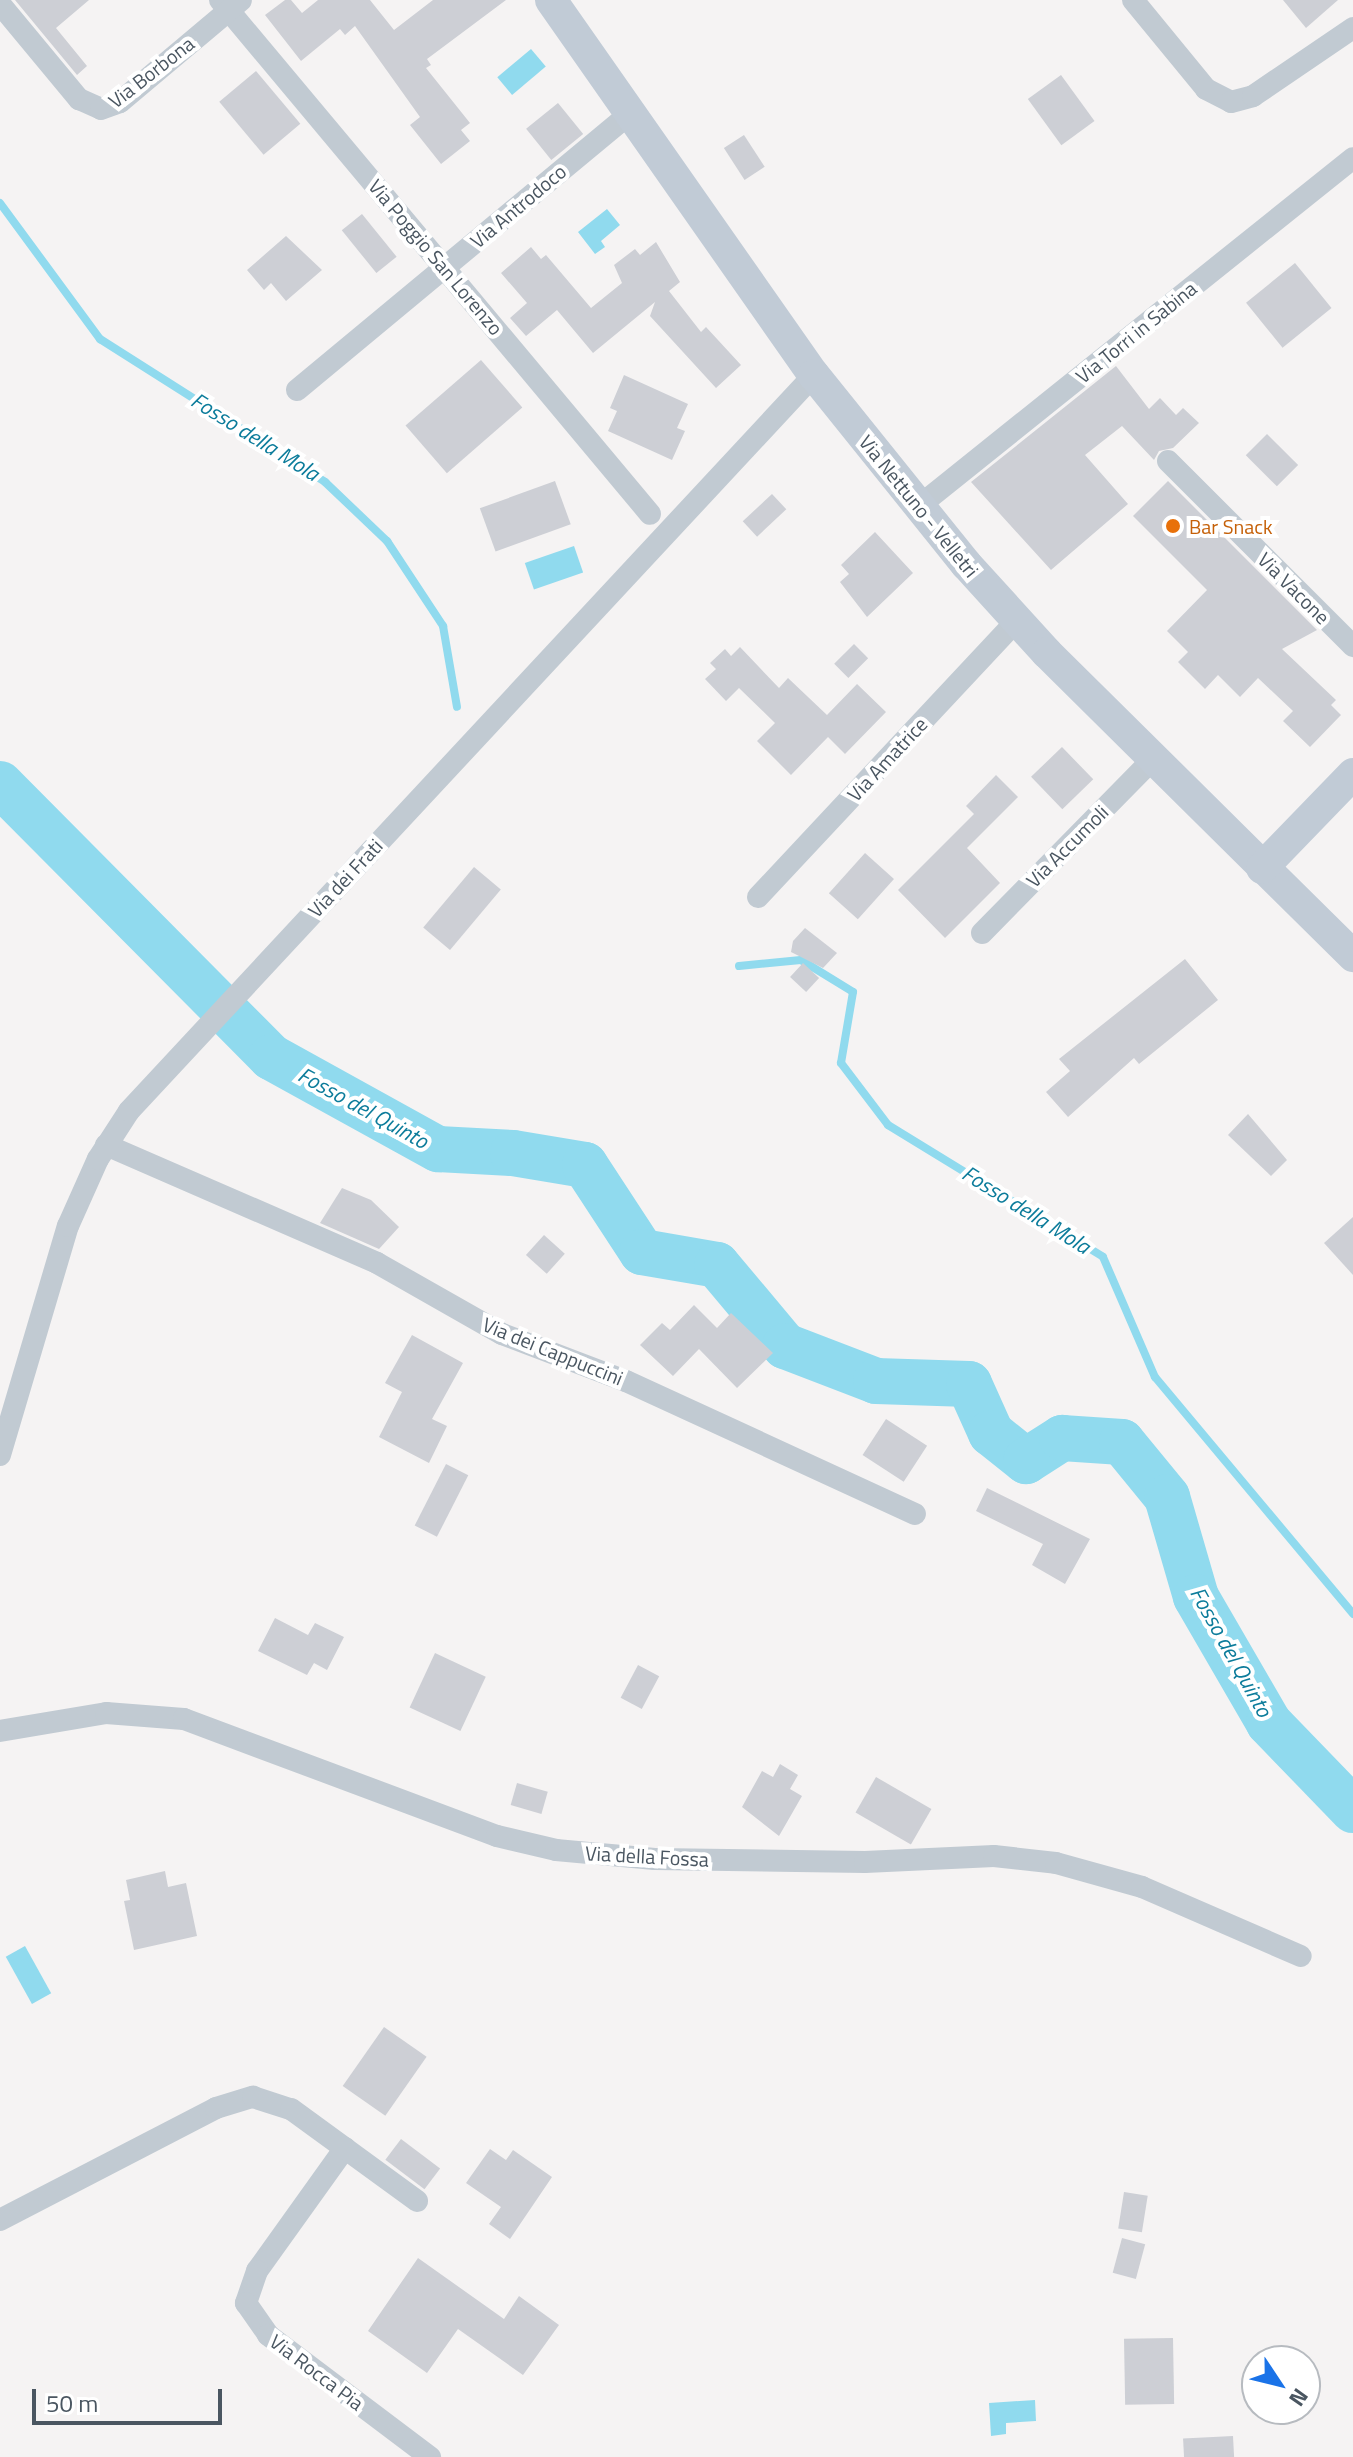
<!DOCTYPE html>
<style>
body{margin:0}
#map{position:relative;width:1353px;height:2457px;overflow:hidden;background:#f5f3f3;font-family:"Titillium Web",sans-serif}
div>[style]{position:absolute}
.water>*{inset:0;background:#90daee;transform-origin:0 0}
.stream>*{height:8px;margin:-4px;padding:0 4px;transform-origin:4px;border-radius:4px;background:#90daee}
.river>*{height:46px;margin:-23px;padding:0 23px;transform-origin:23px;border-radius:23px;background:#90daee}
.building>*{inset:0;background:#cdcfd5;transform-origin:0 0}
.street>*{height:22px;margin:-11px;padding:0 11px;transform-origin:11px;border-radius:11px;background:#c1cad2}
.secondary>*{height:32px;margin:-16px;padding:0 16px;transform-origin:16px;border-radius:16px;background:#c1cbd6}
.dots>*{width:22px;height:22px;translate:-50% -50%;box-sizing:border-box;border:4px solid #fff;border-radius:50%}
span{translate:-50% -50%;white-space:nowrap;text-align:center;line-height:1.15;-webkit-text-stroke:8px #fff;paint-order:stroke}
.street-label{font-size:20px;color:#4a5661}
.food-label{font-size:20px;color:#c56008}
.left{translate:0 -50%;text-align:left}
.water-label{font-size:22px;color:#0c7c9b;font-style:italic}
.north{position:absolute;left:1241px;top:2345px;width:80px;height:80px;box-sizing:border-box;background:#fff;border:2px solid #b7bbc0;border-radius:50%;rotate:125deg;font-size:22px;font-weight:700;line-height:32px;text-align:center;color:#4a5661}
.north::after{content:'';display:block;margin:auto;width:28px;height:36px;background:#1a73e8;clip-path:polygon(50% 0,100% 100%,50% 72%,0 100%)}
.scale{position:absolute;left:32px;top:2389px;width:190px;height:36px;box-sizing:border-box;border:4px solid #4a5661;border-top:0;padding-left:10px;font-size:24px;line-height:28px;white-space:nowrap;color:#4a5661;-webkit-text-stroke:6px #fff;paint-order:stroke}
</style>
<div id="map">
<div class="water">
<div style="left:531px;top:49px;width:23px;height:44px;rotate:50deg"></div>
<div style="clip-path:polygon(607px 209px,620px 225px,601px 241px,605px 247px,595px 254px,578px 232px)"></div>
<div style="left:574px;top:546px;width:28px;height:52px;rotate:71deg"></div>
<div style="left:25px;top:1946px;width:54px;height:22px;rotate:61deg"></div>
<div style="clip-path:polygon(1035px 2400px,1036px 2421px,1006px 2423px,1006px 2434px,991px 2436px,989px 2403px)"></div>
</div>
<div class="stream">
<div style="left:0;top:203px;width:169px;rotate:53.7deg"></div>
<div style="left:100px;top:339px;width:267px;rotate:32.4deg"></div>
<div style="left:325px;top:482px;width:86px;rotate:43.6deg"></div>
<div style="left:387px;top:541px;width:102px;rotate:56.6deg"></div>
<div style="left:443px;top:626px;width:82px;rotate:80.2deg"></div>
<div style="left:739px;top:966px;width:62px;rotate:-5.5deg"></div>
<div style="left:801px;top:960px;width:61px;rotate:31.6deg"></div>
<div style="left:853px;top:992px;width:72px;rotate:99.6deg"></div>
<div style="left:841px;top:1063px;width:78px;rotate:52.8deg"></div>
<div style="left:888px;top:1125px;width:252px;rotate:31.5deg"></div>
<div style="left:1103px;top:1257px;width:131px;rotate:66.6deg"></div>
<div style="left:1155px;top:1377px;width:309px;rotate:50.1deg"></div>
</div>
<div class="river">
<div style="left:0;top:784px;width:385px;rotate:45.2deg"></div>
<div style="left:271px;top:1057px;width:191px;rotate:28.9deg"></div>
<div style="left:438px;top:1149px;width:75px;rotate:3.1deg"></div>
<div style="left:513px;top:1153px;width:73px;rotate:9.5deg"></div>
<div style="left:585px;top:1165px;width:104px;rotate:56.8deg"></div>
<div style="left:642px;top:1252px;width:76px;rotate:9.8deg"></div>
<div style="left:717px;top:1265px;width:106px;rotate:50deg"></div>
<div style="left:785px;top:1346px;width:97px;rotate:21deg"></div>
<div style="left:876px;top:1381px;width:93px;rotate:1.8deg"></div>
<div style="left:969px;top:1384px;width:54px;rotate:65.8deg"></div>
<div style="left:991px;top:1433px;width:45px;rotate:38.7deg"></div>
<div style="left:1026px;top:1461px;width:43px;rotate:-32.6deg"></div>
<div style="left:1062px;top:1438px;width:60px;rotate:3.8deg"></div>
<div style="left:1122px;top:1442px;width:71px;rotate:50.7deg"></div>
<div style="left:1167px;top:1497px;width:104px;rotate:73.8deg"></div>
<div style="left:1196px;top:1597px;width:146px;rotate:59.9deg"></div>
<div style="left:1269px;top:1723px;width:121px;rotate:46deg"></div>
</div>
<div class="building">
<div style="clip-path:polygon(15px 0,89px 0,56px 28px,87px 66px,77px 75px)"></div>
<div style="clip-path:polygon(285px 0,291px 0,302px 13px,318px 0,370px 0,394px 30px,433px 0,506px 0,427px 59px,431px 65px,426px 68px,470px 123px,461px 130px,470px 141px,441px 164px,410px 125px,420px 117px,355px 26px,345px 35px,340px 29px,301px 61px,265px 15px)"></div>
<div style="clip-path:polygon(1283px 0,1338px 0,1306px 28px)"></div>
<div style="left:256px;top:71px;width:69px;height:48px;rotate:50deg"></div>
<div style="left:1061px;top:75px;width:57px;height:41px;rotate:54deg"></div>
<div style="left:558px;top:103px;width:40px;height:41px;rotate:51deg"></div>
<div style="left:744px;top:135px;width:38px;height:24px;rotate:57deg"></div>
<div style="left:362px;top:214px;width:55px;height:26px;rotate:51deg"></div>
<div style="clip-path:polygon(286px 236px,322px 270px,286px 301px,271px 283px,264px 290px,247px 270px)"></div>
<div style="clip-path:polygon(656px 242px,680px 282px,669px 291px,701px 332px,706px 327px,741px 365px,716px 388px,650px 316px,655px 302px,593px 353px,557px 310px,526px 336px,510px 318px,527px 303px,501px 273px,531px 247px,541px 259px,546px 255px,591px 308px,622px 283px,614px 265px,635px 249px,640px 255px)"></div>
<div style="left:1295px;top:263px;width:58px;height:63px;rotate:51deg"></div>
<div style="left:481px;top:360px;width:63px;height:100px;rotate:49deg"></div>
<div style="clip-path:polygon(1116px 366px,1149px 409px,1160px 398px,1176px 415px,1183px 408px,1199px 423px,1173px 448px,1159px 451px,1154px 460px,1122px 426px,1085px 455px,1128px 504px,1051px 570px,971px 482px)"></div>
<div style="clip-path:polygon(624px 375px,688px 404px,677px 428px,685px 431px,672px 460px,608px 431px,617px 411px,610px 408px)"></div>
<div style="left:1267px;top:434px;width:44px;height:30px;rotate:45deg"></div>
<div style="left:555px;top:481px;width:46px;height:80px;rotate:70deg"></div>
<div style="clip-path:polygon(1168px 481px,1317px 630px,1282px 649px,1336px 700px,1331px 705px,1341px 715px,1310px 747px,1283px 721px,1293px 711px,1258px 678px,1240px 697px,1218px 675px,1205px 689px,1178px 662px,1188px 652px,1167px 631px,1207px 590px,1133px 516px)"></div>
<div style="left:772px;top:494px;width:21px;height:40px;rotate:47deg"></div>
<div style="clip-path:polygon(875px 532px,913px 573px,867px 617px,840px 582px,849px 574px,841px 565px)"></div>
<div style="left:854px;top:644px;width:20px;height:28px;rotate:45deg"></div>
<div style="clip-path:polygon(740px 647px,779px 688px,788px 678px,827px 715px,857px 684px,886px 712px,845px 754px,828px 737px,791px 775px,757px 741px,775px 723px,739px 688px,726px 701px,705px 679px,716px 669px,710px 663px,725px 649px,731px 656px)"></div>
<div style="left:1062px;top:747px;width:45px;height:43px;rotate:46deg"></div>
<div style="clip-path:polygon(996px 775px,1018px 797px,967px 848px,1000px 883px,945px 938px,898px 890px,974px 814px,966px 806px)"></div>
<div style="left:865px;top:853px;width:39px;height:54px;rotate:42deg"></div>
<div style="left:474px;top:867px;width:35px;height:79px;rotate:40deg"></div>
<div style="clip-path:polygon(805px 928px,837px 953px,823px 968px,791px 952px,793px 941px)"></div>
<div style="clip-path:polygon(1185px 959px,1218px 1000px,1139px 1064px,1134px 1058px,1068px 1117px,1046px 1092px,1070px 1071px,1059px 1059px)"></div>
<div style="left:803px;top:963px;width:22px;height:19px;rotate:43deg"></div>
<div style="clip-path:polygon(1248px 1114px,1287px 1160px,1271px 1176px,1228px 1135px)"></div>
<div style="clip-path:polygon(342px 1188px,371px 1200px,399px 1227px,379px 1249px,320px 1223px)"></div>
<div style="clip-path:polygon(1353px 1217px,1353px 1275px,1324px 1243px)"></div>
<div style="left:544px;top:1235px;width:28px;height:27px;rotate:42deg"></div>
<div style="clip-path:polygon(694px 1305px,717px 1328px,731px 1313px,773px 1353px,737px 1388px,699px 1349px,673px 1376px,640px 1345px,662px 1323px,670px 1330px)"></div>
<div style="clip-path:polygon(412px 1335px,463px 1363px,432px 1419px,447px 1426px,429px 1463px,379px 1437px,402px 1392px,385px 1383px)"></div>
<div style="left:886px;top:1419px;width:49px;height:43px;rotate:33deg"></div>
<div style="left:446px;top:1464px;width:25px;height:69px;rotate:27deg"></div>
<div style="clip-path:polygon(987px 1488px,1090px 1539px,1065px 1584px,1032px 1565px,1043px 1544px,976px 1511px)"></div>
<div style="clip-path:polygon(275px 1618px,308px 1635px,315px 1623px,344px 1637px,327px 1670px,314px 1663px,307px 1675px,258px 1651px)"></div>
<div style="left:435px;top:1653px;width:56px;height:60px;rotate:25deg"></div>
<div style="left:638px;top:1665px;width:24px;height:37px;rotate:28deg"></div>
<div style="clip-path:polygon(780px 1764px,798px 1775px,790px 1789px,802px 1796px,779px 1836px,742px 1807px,762px 1771px,773px 1777px)"></div>
<div style="left:876px;top:1777px;width:64px;height:41px;rotate:30deg"></div>
<div style="left:517px;top:1783px;width:32px;height:23px;rotate:16deg"></div>
<div style="clip-path:polygon(165px 1871px,168px 1887px,186px 1883px,197px 1936px,134px 1950px,124px 1901px,130px 1900px,126px 1880px)"></div>
<div style="left:384px;top:2027px;width:52px;height:72px;rotate:35deg"></div>
<div style="left:401px;top:2139px;width:49px;height:26px;rotate:37deg"></div>
<div style="clip-path:polygon(490px 2149px,506px 2160px,513px 2150px,552px 2177px,510px 2239px,489px 2224px,501px 2207px,466px 2183px)"></div>
<div style="left:1124px;top:2192px;width:24px;height:37px;rotate:9deg"></div>
<div style="left:1122px;top:2238px;width:24px;height:36px;rotate:15deg"></div>
<div style="clip-path:polygon(418px 2258px,504px 2319px,519px 2296px,559px 2325px,523px 2375px,458px 2329px,427px 2373px,368px 2331px)"></div>
<div style="left:1173px;top:2338px;width:66px;height:49px;rotate:89deg"></div>
<div style="left:1233px;top:2436px;width:21px;height:50px;rotate:87deg"></div>
</div>
<div class="street">
<div style="left:220px;top:0;width:670px;rotate:50.08deg"></div>
<div style="left:1133px;top:0;width:115px;rotate:50.6deg"></div>
<div style="left:1206px;top:89px;width:28px;rotate:27deg"></div>
<div style="left:1231px;top:102px;width:23px;rotate:-15deg"></div>
<div style="left:1253px;top:96px;width:121px;rotate:-34.2deg"></div>
<div style="left:0;top:4px;width:124px;rotate:50.3deg"></div>
<div style="left:79px;top:99px;width:24px;rotate:24deg"></div>
<div style="left:101px;top:109px;width:20px;rotate:-20deg"></div>
<div style="left:120px;top:102px;width:158px;rotate:-40.1deg"></div>
<div style="left:297px;top:390px;width:430px;rotate:-39.7deg"></div>
<div style="left:1168px;top:461px;width:262px;rotate:45deg"></div>
<div style="left:919px;top:506px;width:556px;rotate:-38.72deg"></div>
<div style="left:758px;top:897px;width:378px;rotate:-46.9deg"></div>
<div style="left:982px;top:933px;width:244px;rotate:-45.5deg"></div>
<div style="left:106px;top:1145px;width:296px;rotate:23.5deg"></div>
<div style="left:377px;top:1263px;width:144px;rotate:29.6deg"></div>
<div style="left:502px;top:1334px;width:133px;rotate:20.8deg"></div>
<div style="left:626px;top:1381px;width:318px;rotate:24.7deg"></div>
<div style="left:0;top:1455px;width:239px;rotate:-73.5deg"></div>
<div style="left:68px;top:1226px;width:73px;rotate:-65.9deg"></div>
<div style="left:98px;top:1159px;width:57px;rotate:-57.1deg"></div>
<div style="left:129px;top:1111px;width:1005px;rotate:-47.06deg"></div>
<div style="left:0;top:1731px;width:108px;rotate:-9.6deg"></div>
<div style="left:106px;top:1713px;width:78px;rotate:4.4deg"></div>
<div style="left:184px;top:1719px;width:334px;rotate:20.5deg"></div>
<div style="left:497px;top:1836px;width:61px;rotate:13.3deg"></div>
<div style="left:556px;top:1850px;width:99px;rotate:5.2deg"></div>
<div style="left:655px;top:1859px;width:210px;rotate:0.8deg"></div>
<div style="left:865px;top:1862px;width:129px;rotate:-2.7deg"></div>
<div style="left:994px;top:1856px;width:62px;rotate:6.4deg"></div>
<div style="left:1056px;top:1863px;width:89px;rotate:15.6deg"></div>
<div style="left:1142px;top:1887px;width:173px;rotate:23.5deg"></div>
<div style="left:345px;top:2148px;width:151px;rotate:125.6deg"></div>
<div style="left:257px;top:2271px;width:34px;rotate:109deg"></div>
<div style="left:246px;top:2303px;width:39px;rotate:55deg"></div>
<div style="left:268px;top:2335px;width:203px;rotate:37deg"></div>
<div style="left:0;top:2220px;width:243px;rotate:-27.4deg"></div>
<div style="left:216px;top:2108px;width:39px;rotate:-17deg"></div>
<div style="left:253px;top:2097px;width:40px;rotate:18deg"></div>
<div style="left:291px;top:2109px;width:156px;rotate:36.1deg"></div>
</div>
<div class="secondary">
<div style="left:551px;top:0;width:458px;rotate:55deg"></div>
<div style="left:814px;top:375px;width:243px;rotate:51.2deg"></div>
<div style="left:966px;top:564px;width:120px;rotate:47.7deg"></div>
<div style="left:1047px;top:653px;width:431px;rotate:44.7deg"></div>
<div style="left:1262px;top:868px;width:131px;rotate:-45.9deg"></div>
</div>
<div class="dots">
<div style="left:1173px;top:526px;background:#e8710a"></div>
</div>
<div class="street-label">
<span style="left:151px;top:72px;rotate:-38deg">Via Borbona</span>
<span style="left:518px;top:206px;rotate:-40deg">Via Antrodoco</span>
<span style="left:436px;top:257px;rotate:50deg">Via Poggio San Lorenzo</span>
<span style="left:1136px;top:332px;rotate:-39deg">Via Torri in Sabina</span>
<span style="left:919px;top:506px;rotate:51deg">Via Nettuno - Velletri</span>
<span style="left:1294px;top:588px;rotate:45deg">Via Vacone</span>
<span style="left:887px;top:759px;rotate:-47deg">Via Amatrice</span>
<span style="left:1067px;top:846px;rotate:-45deg">Via Accumoli</span>
<span style="left:345px;top:878px;rotate:-47deg">Via dei Frati</span>
<span style="left:553px;top:1351px;rotate:22deg">Via dei Cappuccini</span>
<span style="left:647px;top:1856px;rotate:3deg">Via della Fossa</span>
<span style="left:317px;top:2372px;rotate:37deg">Via Rocca Pia</span>
</div>
<div class="food-label">
<span class="left" style="left:1189px;top:526px">Bar Snack</span>
</div>
<div class="water-label">
<span style="left:255px;top:437px;rotate:32deg">Fosso della Mola</span>
<span style="left:363px;top:1108px;rotate:29deg">Fosso del Quinto</span>
<span style="left:1026px;top:1210px;rotate:32deg">Fosso della Mola</span>
<span style="left:1231px;top:1652px;rotate:61deg">Fosso del Quinto</span>
</div>
<div class="north">N</div>
<div class="scale">50 m</div>
</div>
